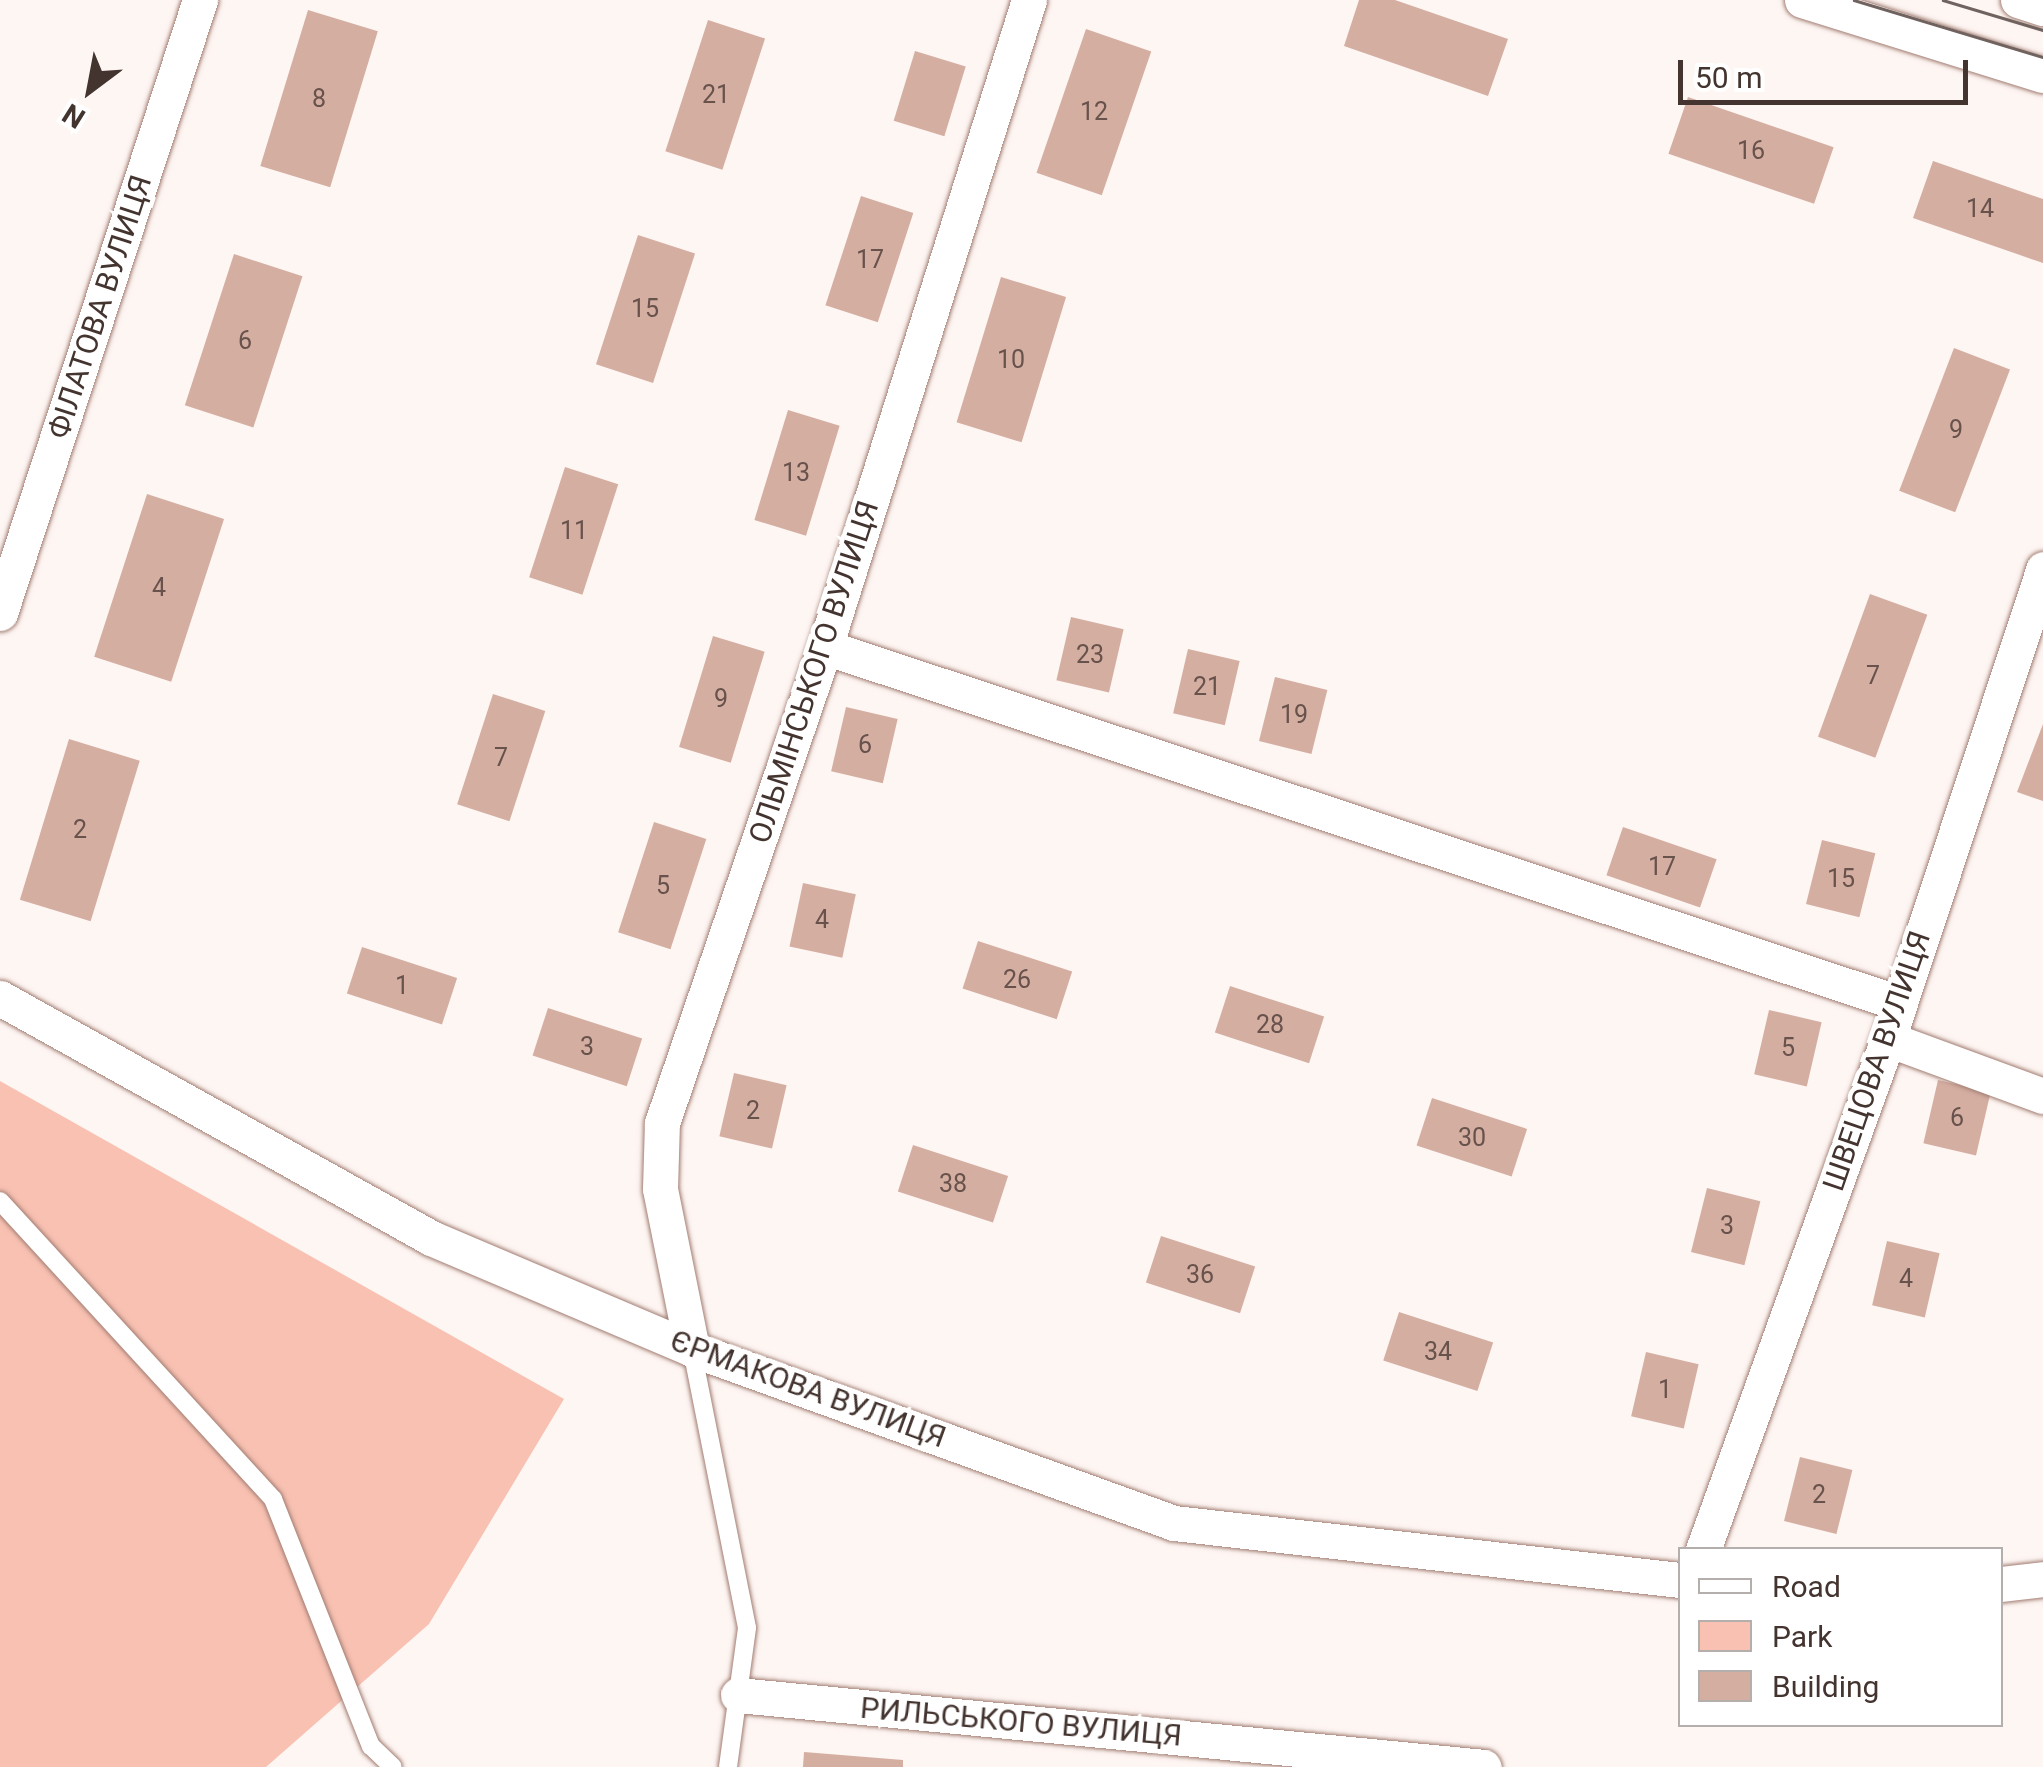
<!DOCTYPE html>
<meta charset="utf-8">
<style>
body{margin:0}
#map{position:relative;width:2043px;height:1767px;overflow:hidden;background:#fef6f3;font-family:Roboto,sans-serif}
div>[style]{position:absolute}
.green>*{inset:0;background:#f8c1b2}
.building>*{inset:0;background:#d5aea2;transform-origin:0 0}
.roads{filter:drop-shadow(0 0 2px #a17c71) drop-shadow(0 0 2px #a17c71)}
.lane>*{height:18px;margin:-9px;padding:0 9px;transform-origin:9px;border-radius:9px;background:#fff}
.street>*{height:35px;margin:-17.5px;padding:0 17.5px;transform-origin:17.5px;border-radius:17.5px;background:#fff}
.tram>*{height:2.5px;margin:-1.25px;padding:0 1.25px;transform-origin:1.25px;border-radius:1.25px;background:#70625e}
span{translate:-50% -50%;white-space:nowrap;text-align:center;line-height:1.15;-webkit-text-stroke:9px #fff;paint-order:stroke}
.number-label{font-size:25px;color:#68524c}
.number-label span{-webkit-text-stroke-width:0}
.street-label{font-size:30px;color:#44342f}
.legend{position:absolute;left:1678px;top:1547px;width:325px;height:180px;box-sizing:border-box;background:#fff;border:2px solid #b4aeac;margin:0;padding:12px 18px;list-style:none;font-size:30px;color:#44342f}
.legend li{display:flex;align-items:center;gap:20px;height:50px}
.legend b{width:50px;border:2px solid #b4aeac}
.north{position:absolute;left:40px;top:40px;width:100px;height:100px;-webkit-text-stroke:8px #fff;paint-order:stroke;rotate:212deg;font-size:28px;font-weight:700;line-height:40px;text-align:center;color:#44342f}
.north::after{content:'';display:block;margin:auto;width:35px;height:45px;background:#44342f;clip-path:polygon(50% 0,100% 100%,50% 72%,0 100%)}
.scale{position:absolute;left:1678px;top:60px;width:290px;height:45px;box-sizing:border-box;border:5px solid #44342f;border-top:0;padding-left:12px;font-size:30px;line-height:35px;white-space:nowrap;color:#44342f;-webkit-text-stroke:8px #fff;paint-order:stroke}
</style>
<div id="map">
<div class="green">
<div style="clip-path:polygon(0 1081px,564px 1399px,429px 1624px,266px 1767px,0 1767px)"></div>
</div>
<div class="building">
<div style="clip-path:polygon(1359px 0,1395px 0,1508px 39px,1488px 96px,1344px 46px)"></div>
<div style="left:308px;top:10px;width:73px;height:163px;rotate:17deg"></div>
<div style="left:708px;top:20px;width:60px;height:138px;rotate:18deg"></div>
<div style="left:1086px;top:29px;width:69px;height:152px;rotate:19deg"></div>
<div style="left:915px;top:51px;width:53px;height:73px;rotate:17deg"></div>
<div style="left:1688px;top:97px;width:154px;height:60px;rotate:19deg"></div>
<div style="clip-path:polygon(1933px 161px,2043px 199px,2043px 263px,1913px 218px)"></div>
<div style="left:861px;top:196px;width:55px;height:115px;rotate:18deg"></div>
<div style="left:638px;top:235px;width:60px;height:136px;rotate:18deg"></div>
<div style="left:234px;top:254px;width:72px;height:159px;rotate:18deg"></div>
<div style="left:1001px;top:277px;width:68px;height:152px;rotate:17deg"></div>
<div style="left:1954px;top:348px;width:60px;height:153px;rotate:21deg"></div>
<div style="left:788px;top:410px;width:54px;height:115px;rotate:17deg"></div>
<div style="left:565px;top:467px;width:56px;height:116px;rotate:18deg"></div>
<div style="left:147px;top:494px;width:81px;height:171px;rotate:18deg"></div>
<div style="left:1870px;top:594px;width:61px;height:152px;rotate:20deg"></div>
<div style="left:1071px;top:617px;width:54px;height:65px;rotate:13deg"></div>
<div style="left:713px;top:636px;width:54px;height:116px;rotate:17deg"></div>
<div style="left:1188px;top:649px;width:53px;height:66px;rotate:13deg"></div>
<div style="left:1275px;top:677px;width:54px;height:66px;rotate:14deg"></div>
<div style="left:493px;top:694px;width:55px;height:116px;rotate:18deg"></div>
<div style="left:846px;top:707px;width:53px;height:66px;rotate:13deg"></div>
<div style="clip-path:polygon(2043px 724px,2043px 801px,2017px 792px)"></div>
<div style="left:69px;top:739px;width:74px;height:168px;rotate:17deg"></div>
<div style="left:654px;top:822px;width:55px;height:116px;rotate:18deg"></div>
<div style="left:1623px;top:827px;width:99px;height:51px;rotate:19deg"></div>
<div style="left:1822px;top:840px;width:55px;height:66px;rotate:14deg"></div>
<div style="left:803px;top:883px;width:54px;height:65px;rotate:12deg"></div>
<div style="left:978px;top:941px;width:99px;height:50px;rotate:18deg"></div>
<div style="left:362px;top:947px;width:100px;height:49px;rotate:18deg"></div>
<div style="left:1230px;top:986px;width:99px;height:49px;rotate:18deg"></div>
<div style="left:548px;top:1008px;width:99px;height:50px;rotate:18deg"></div>
<div style="left:1769px;top:1010px;width:54px;height:66px;rotate:13deg"></div>
<div style="left:734px;top:1073px;width:54px;height:65px;rotate:13deg"></div>
<div style="left:1938px;top:1080px;width:54px;height:65px;rotate:13deg"></div>
<div style="left:1432px;top:1098px;width:100px;height:50px;rotate:18deg"></div>
<div style="left:913px;top:1145px;width:100px;height:49px;rotate:18deg"></div>
<div style="left:1707px;top:1188px;width:55px;height:66px;rotate:14deg"></div>
<div style="left:1161px;top:1236px;width:99px;height:49px;rotate:18deg"></div>
<div style="left:1887px;top:1241px;width:54px;height:66px;rotate:13deg"></div>
<div style="left:1399px;top:1312px;width:99px;height:51px;rotate:18deg"></div>
<div style="left:1646px;top:1352px;width:54px;height:66px;rotate:13deg"></div>
<div style="left:1800px;top:1457px;width:54px;height:66px;rotate:14deg"></div>
<div style="clip-path:polygon(804px 1752px,903px 1760px,903px 1767px,803px 1767px)"></div>
</div>
<div class="roads">
<div class="lane">
<div style="left:0;top:1201px;width:404px;rotate:47.5deg"></div>
<div style="left:273px;top:1499px;width:266px;rotate:68.4deg"></div>
<div style="left:371px;top:1746px;width:30px;rotate:44deg"></div>
<div style="left:692px;top:1350px;width:283px;rotate:78.8deg"></div>
<div style="left:747px;top:1628px;width:140px;rotate:97.8deg"></div>
</div>
<div class="street">
<div style="left:1802px;top:0;width:252px;rotate:17.3deg"></div>
<div style="left:2018px;top:0;width:26px;rotate:18deg"></div>
<div style="left:0;top:613px;width:645px;rotate:-71.93deg"></div>
<div style="left:825px;top:647px;width:1128px;rotate:18.34deg"></div>
<div style="left:0;top:998px;width:493px;rotate:29.1deg"></div>
<div style="left:431px;top:1238px;width:284px;rotate:23deg"></div>
<div style="left:692px;top:1349px;width:512px;rotate:19.85deg"></div>
<div style="left:1174px;top:1523px;width:509px;rotate:6.43deg"></div>
<div style="left:1888px;top:1039px;width:165px;rotate:20.2deg"></div>
<div style="left:692px;top:1349px;width:163px;rotate:-101.3deg"></div>
<div style="left:660px;top:1189px;width:66px;rotate:-88.3deg"></div>
<div style="left:662px;top:1123px;width:503px;rotate:-71.1deg"></div>
<div style="left:825px;top:647px;width:678px;rotate:-72.5deg"></div>
<div style="left:1703px;top:1550px;width:543px;rotate:-70.1deg"></div>
<div style="left:1888px;top:1039px;width:495px;rotate:-71.7deg"></div>
<div style="left:2000px;top:1584px;width:43px;rotate:-6.6deg"></div>
<div style="left:738px;top:1695px;width:749px;rotate:5.51deg"></div>
</div>
</div>
<div class="tram">
<div style="left:1854px;top:0;width:197px;rotate:16.8deg"></div>
<div style="left:1943px;top:0;width:104px;rotate:16.7deg"></div>
</div>
<div class="number-label">
<span style="left:716px;top:95px">21</span>
<span style="left:319px;top:99px">8</span>
<span style="left:1094px;top:112px">12</span>
<span style="left:1751px;top:151px">16</span>
<span style="left:1980px;top:209px">14</span>
<span style="left:870px;top:260px">17</span>
<span style="left:645px;top:309px">15</span>
<span style="left:245px;top:341px">6</span>
<span style="left:1011px;top:360px">10</span>
<span style="left:1956px;top:430px">9</span>
<span style="left:796px;top:473px">13</span>
<span style="left:574px;top:531px">11</span>
<span style="left:159px;top:588px">4</span>
<span style="left:1090px;top:655px">23</span>
<span style="left:1873px;top:676px">7</span>
<span style="left:1207px;top:687px">21</span>
<span style="left:721px;top:699px">9</span>
<span style="left:1294px;top:715px">19</span>
<span style="left:865px;top:745px">6</span>
<span style="left:501px;top:758px">7</span>
<span style="left:80px;top:830px">2</span>
<span style="left:1662px;top:867px">17</span>
<span style="left:1841px;top:879px">15</span>
<span style="left:663px;top:886px">5</span>
<span style="left:822px;top:920px">4</span>
<span style="left:1017px;top:980px">26</span>
<span style="left:402px;top:986px">1</span>
<span style="left:1270px;top:1025px">28</span>
<span style="left:587px;top:1047px">3</span>
<span style="left:1788px;top:1048px">5</span>
<span style="left:753px;top:1111px">2</span>
<span style="left:1957px;top:1118px">6</span>
<span style="left:1472px;top:1138px">30</span>
<span style="left:953px;top:1184px">38</span>
<span style="left:1727px;top:1226px">3</span>
<span style="left:1200px;top:1275px">36</span>
<span style="left:1906px;top:1279px">4</span>
<span style="left:1438px;top:1352px">34</span>
<span style="left:1665px;top:1390px">1</span>
<span style="left:1819px;top:1495px">2</span>
</div>
<div class="street-label">
<span style="left:100px;top:307px;rotate:-72deg">ФІЛАТОВА ВУЛИЦЯ</span>
<span style="left:814px;top:672px;rotate:-72deg">ОЛЬМІНСЬКОГО ВУЛИЦЯ</span>
<span style="left:1877px;top:1061px;rotate:-71deg">ШВЕЦОВА ВУЛИЦЯ</span>
<span style="left:808px;top:1389px;rotate:20deg">ЄРМАКОВА ВУЛИЦЯ</span>
<span style="left:1021px;top:1722px;rotate:5deg">РИЛЬСЬКОГО ВУЛИЦЯ</span>
</div>
<ul class="legend">
<li><b style="height:12px;background:#fff"></b>Road</li>
<li><b style="height:28px;background:#f8c1b2"></b>Park</li>
<li><b style="height:28px;background:#d5aea2"></b>Building</li>
</ul>
<div class="north">N</div>
<div class="scale">50 m</div>
</div>
